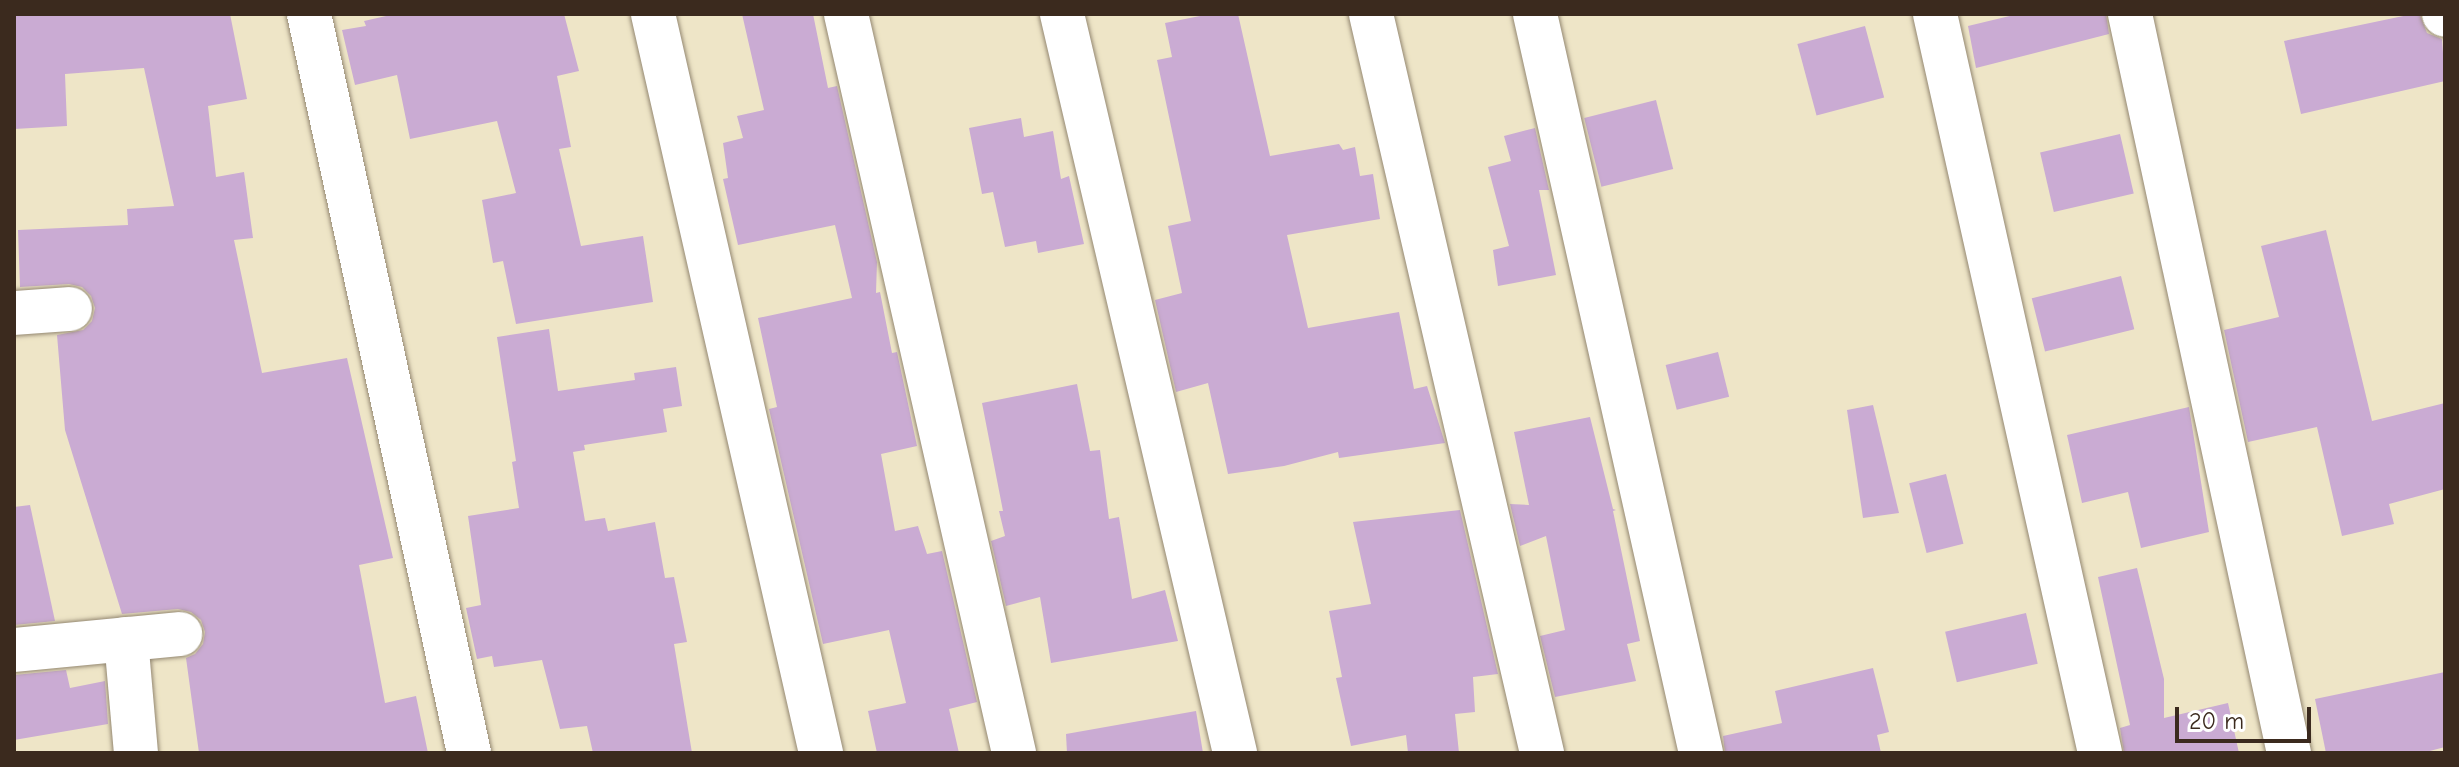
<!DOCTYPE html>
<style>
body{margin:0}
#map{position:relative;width:2459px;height:767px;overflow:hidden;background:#eee5c7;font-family:"Comic Neue",sans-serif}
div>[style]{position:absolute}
.building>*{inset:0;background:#caabd3;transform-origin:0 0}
.roads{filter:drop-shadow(0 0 2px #948872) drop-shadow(0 0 2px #948872)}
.minor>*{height:44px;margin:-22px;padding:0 22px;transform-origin:22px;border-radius:22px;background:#fff}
span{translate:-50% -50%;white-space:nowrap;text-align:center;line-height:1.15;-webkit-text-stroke:6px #fff;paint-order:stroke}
.frame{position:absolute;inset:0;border:16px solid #3b2a1e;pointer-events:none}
.scale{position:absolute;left:2175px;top:707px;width:136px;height:36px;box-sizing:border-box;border:4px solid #3b2a1e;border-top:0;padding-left:10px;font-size:24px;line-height:28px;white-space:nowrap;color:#3b2a1e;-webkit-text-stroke:6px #fff;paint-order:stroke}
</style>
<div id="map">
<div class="building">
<div style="clip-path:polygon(14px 14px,230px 14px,247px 99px,208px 106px,216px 177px,244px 172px,253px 238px,234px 240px,262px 373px,347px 358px,393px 558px,359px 565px,385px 703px,416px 696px,428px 753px,199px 753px,186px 658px,195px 654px,203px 644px,205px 632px,201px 620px,191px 612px,178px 609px,122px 614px,65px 430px,57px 335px,83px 330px,92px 321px,95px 308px,91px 296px,82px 287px,69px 284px,20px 287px,18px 230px,128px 225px,127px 209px,174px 206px,144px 68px,65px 74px,67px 126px,14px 129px)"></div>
<div style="clip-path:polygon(395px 14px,564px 14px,579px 71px,557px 76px,571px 147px,559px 149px,581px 246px,643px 236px,653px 302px,516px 324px,503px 261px,493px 263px,482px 200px,516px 193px,497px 121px,410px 139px,397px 75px,355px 85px,342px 30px,366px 26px,364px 21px)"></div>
<div style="clip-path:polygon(742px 14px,813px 14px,828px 88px,837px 86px,877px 262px,876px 293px,880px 292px,892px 353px,897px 352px,917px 446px,881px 454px,895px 531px,918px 526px,927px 554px,942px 551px,977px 702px,949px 709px,959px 753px,877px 753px,868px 711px,906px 703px,889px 630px,823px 644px,769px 409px,777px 407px,758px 318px,852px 298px,835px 225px,738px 245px,723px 179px,728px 178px,723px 143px,743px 138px,737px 116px,764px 110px)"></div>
<div style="clip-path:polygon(1210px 14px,1238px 14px,1270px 156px,1339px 144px,1343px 150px,1355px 147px,1360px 176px,1373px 174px,1380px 219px,1287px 235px,1308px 328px,1399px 312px,1414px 389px,1427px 386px,1445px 443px,1339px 458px,1338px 452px,1284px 466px,1228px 474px,1208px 383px,1176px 392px,1155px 300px,1182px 293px,1168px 226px,1191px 221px,1157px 60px,1172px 57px,1165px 23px)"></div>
<div style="clip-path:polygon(2018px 14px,2106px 14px,2109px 34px,1976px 68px,1968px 26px)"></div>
<div style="clip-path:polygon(2413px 14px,2420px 15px,2427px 33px,2442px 39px,2445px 81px,2301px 114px,2284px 41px)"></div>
<div style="left:1865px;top:26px;width:74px;height:70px;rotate:75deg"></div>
<div style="left:1656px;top:100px;width:71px;height:74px;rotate:76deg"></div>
<div style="clip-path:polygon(1021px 118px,1024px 137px,1053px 131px,1061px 179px,1069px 176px,1084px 244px,1038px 253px,1036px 241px,1005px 247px,993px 192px,982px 194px,969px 128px)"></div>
<div style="clip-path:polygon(1535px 128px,1549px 190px,1539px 190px,1556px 275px,1498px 286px,1493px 250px,1509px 246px,1488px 167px,1511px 161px,1504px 136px)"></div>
<div style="left:2120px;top:134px;width:61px;height:82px;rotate:77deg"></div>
<div style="clip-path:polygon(2326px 230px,2372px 421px,2445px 403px,2445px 489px,2389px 504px,2394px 524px,2342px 536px,2317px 427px,2248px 442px,2224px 330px,2279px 317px,2261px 246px)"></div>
<div style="left:2121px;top:276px;width:55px;height:92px;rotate:76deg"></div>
<div style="clip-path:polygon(549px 329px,558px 391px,635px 380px,634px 373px,676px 367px,682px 406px,663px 409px,667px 432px,584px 445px,585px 450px,573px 452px,585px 521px,605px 518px,608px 531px,655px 522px,665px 578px,674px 577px,687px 642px,674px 644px,692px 753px,593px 753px,587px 726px,560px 729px,542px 660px,494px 667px,492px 656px,477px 659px,466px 608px,481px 605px,468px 516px,519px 508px,512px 462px,516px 461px,497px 337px)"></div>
<div style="left:1718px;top:352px;width:46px;height:54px;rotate:76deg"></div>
<div style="clip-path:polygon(1077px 384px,1090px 451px,1100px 450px,1109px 519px,1119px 517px,1132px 599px,1165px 590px,1178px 641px,1051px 663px,1040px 597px,1006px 606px,991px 541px,1005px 536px,999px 511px,1003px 511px,982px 403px)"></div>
<div style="clip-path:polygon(1873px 405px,1899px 513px,1863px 518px,1847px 410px)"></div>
<div style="clip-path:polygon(2189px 407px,2209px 532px,2141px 548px,2128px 492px,2082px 503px,2067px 435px)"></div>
<div style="clip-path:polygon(1590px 417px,1613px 509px,1616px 510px,1613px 511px,1640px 641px,1627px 644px,1636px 681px,1555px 697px,1540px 636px,1565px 630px,1546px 536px,1520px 546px,1510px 504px,1529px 505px,1514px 432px)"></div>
<div style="left:1946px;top:474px;width:72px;height:38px;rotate:76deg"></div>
<div style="clip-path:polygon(30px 505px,55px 621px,14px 625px,14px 507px)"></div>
<div style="clip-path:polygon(1460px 510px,1498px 674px,1473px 677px,1475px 712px,1455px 714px,1459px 753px,1408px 753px,1406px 735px,1351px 746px,1336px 678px,1342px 677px,1329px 611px,1371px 604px,1353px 522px)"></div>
<div style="clip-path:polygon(2137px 568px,2164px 679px,2164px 718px,2228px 703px,2239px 753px,2124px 753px,2120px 728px,2130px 725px,2098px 577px)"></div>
<div style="left:2026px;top:613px;width:52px;height:83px;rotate:77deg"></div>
<div style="clip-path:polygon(1873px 668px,1889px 732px,1877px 735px,1881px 753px,1725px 753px,1723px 736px,1782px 723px,1775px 691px)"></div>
<div style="clip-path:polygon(66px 670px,70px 688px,105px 681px,108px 724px,14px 740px,14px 675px)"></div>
<div style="clip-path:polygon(2445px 672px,2445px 747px,2422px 753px,2326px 753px,2315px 699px)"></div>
<div style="clip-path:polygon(1196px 711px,1203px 753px,1067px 753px,1066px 734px)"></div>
</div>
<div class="roads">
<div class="minor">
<div style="left:309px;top:14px;width:756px;rotate:77.78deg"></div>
<div style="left:653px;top:14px;width:758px;rotate:77.19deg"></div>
<div style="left:846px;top:14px;width:758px;rotate:77.19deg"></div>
<div style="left:1062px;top:14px;width:759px;rotate:76.82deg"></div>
<div style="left:1371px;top:14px;width:759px;rotate:76.97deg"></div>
<div style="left:1535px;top:14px;width:757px;rotate:77.34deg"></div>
<div style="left:1935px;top:14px;width:757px;rotate:77.41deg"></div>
<div style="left:2130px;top:14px;width:756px;rotate:77.86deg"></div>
<div style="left:2444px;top:14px;width:1px;rotate:45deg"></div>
<div style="left:14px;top:313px;width:56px;rotate:-4.1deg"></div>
<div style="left:126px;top:639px;width:114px;rotate:85deg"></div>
<div style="left:14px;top:650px;width:167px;rotate:-5.5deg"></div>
</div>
</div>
<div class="frame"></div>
<div class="scale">20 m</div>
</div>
